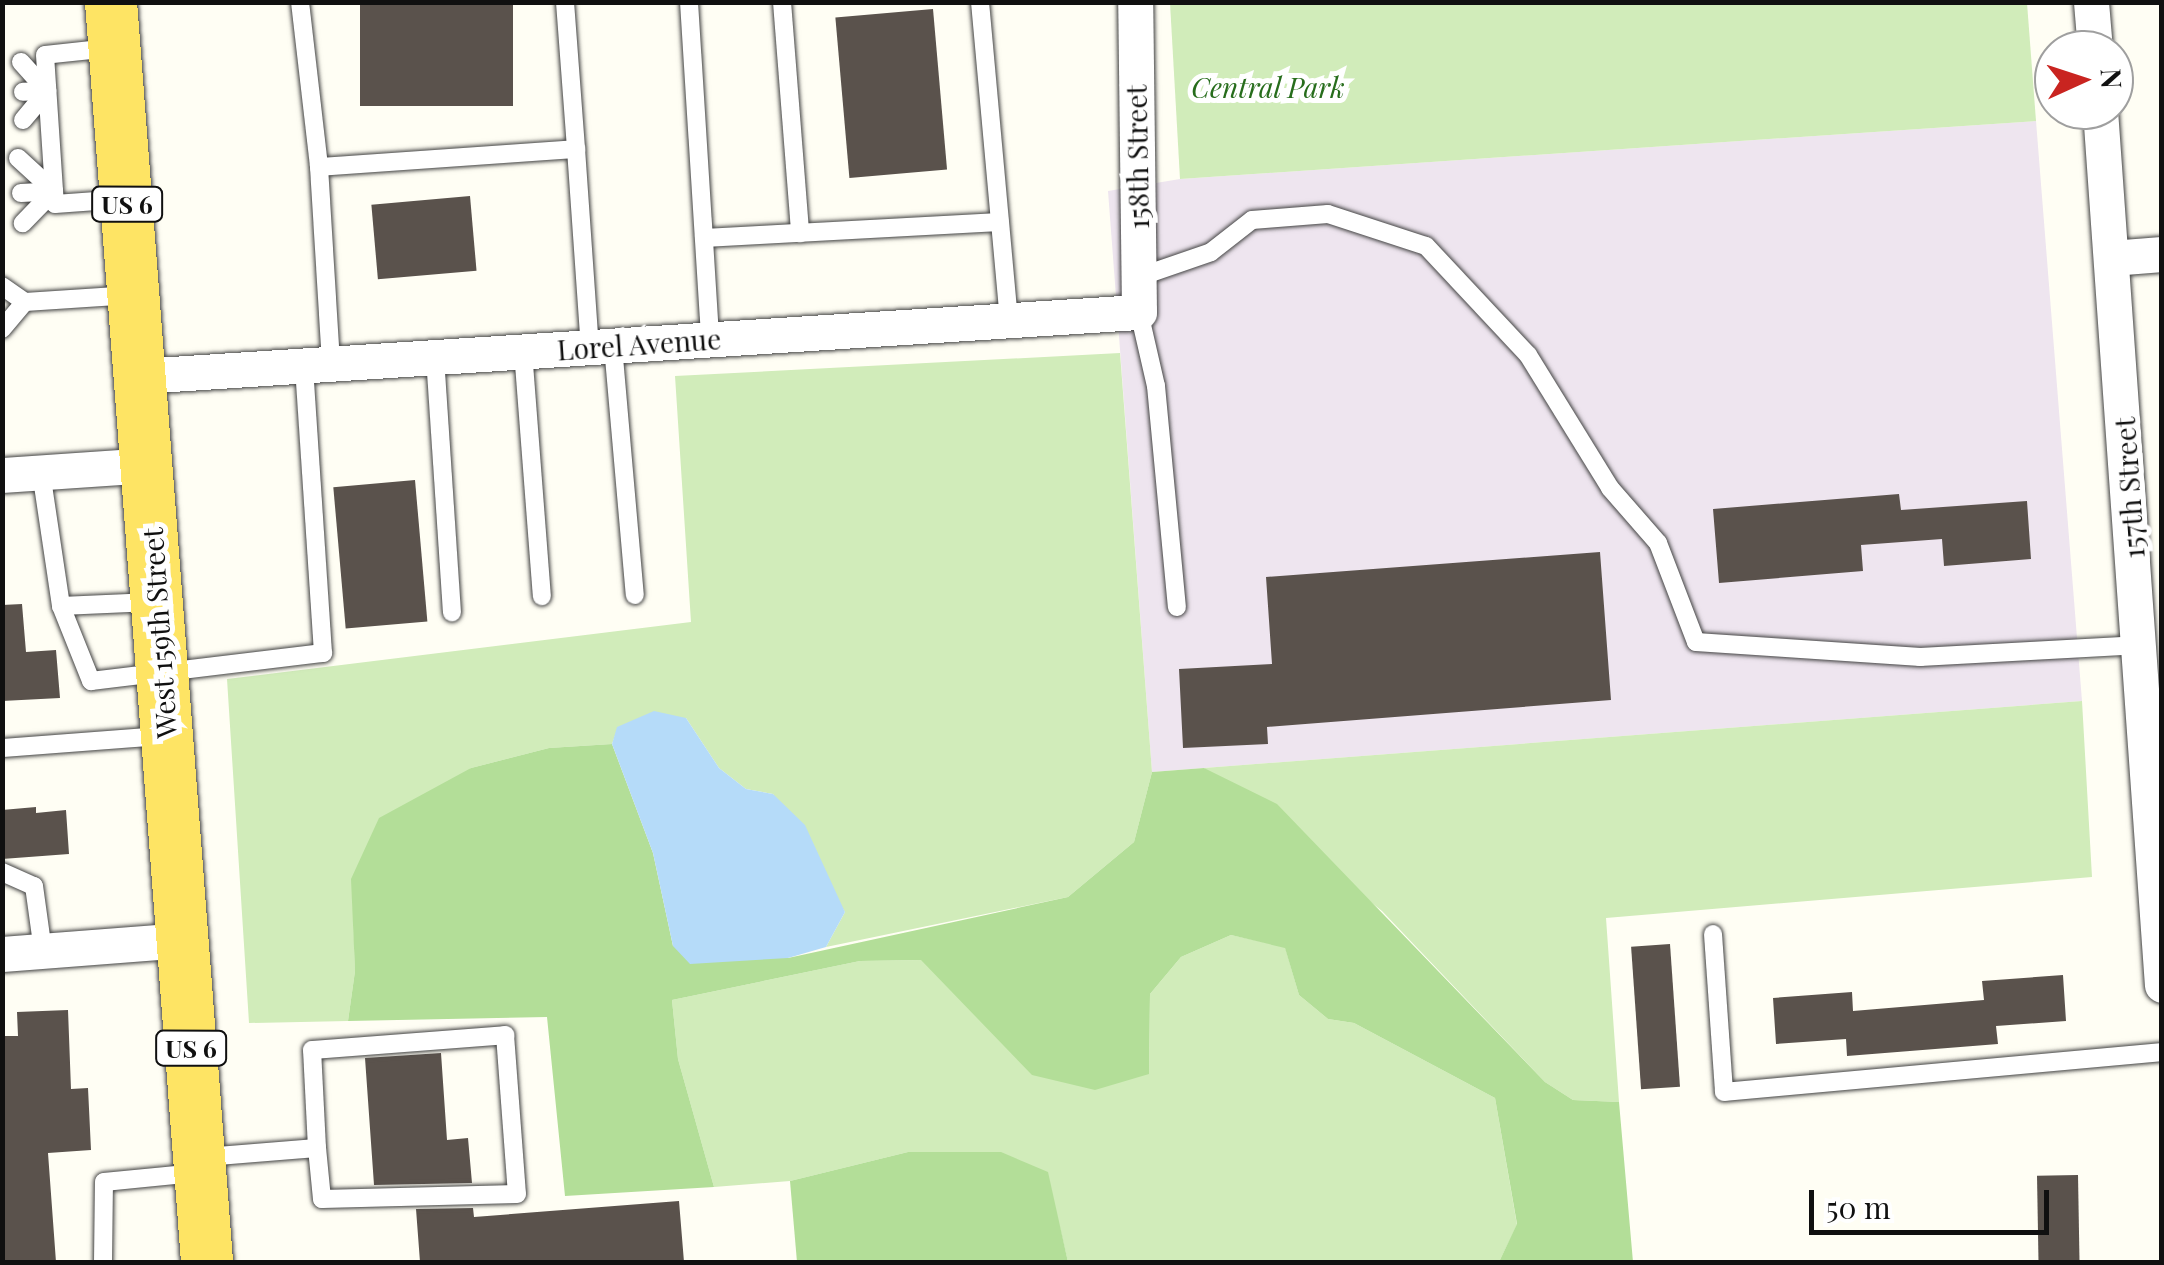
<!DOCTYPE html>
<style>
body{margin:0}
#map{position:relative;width:2164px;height:1265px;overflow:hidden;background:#fffef4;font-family:"Playfair Display",serif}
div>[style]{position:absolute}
.industrial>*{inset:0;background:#eee5ef}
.green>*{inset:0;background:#d1ecba}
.forest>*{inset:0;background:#b3de98}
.water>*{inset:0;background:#b5dbf9}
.building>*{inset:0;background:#5a524c;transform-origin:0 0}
.roads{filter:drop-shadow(0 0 2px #434343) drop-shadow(0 0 2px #434343)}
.service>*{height:18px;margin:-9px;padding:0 9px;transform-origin:9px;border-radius:9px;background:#fff}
.minor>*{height:35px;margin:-17.5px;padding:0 17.5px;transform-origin:17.5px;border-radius:17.5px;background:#fff}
.primary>*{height:52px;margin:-26px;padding:0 26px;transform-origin:26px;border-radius:26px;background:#fee464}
span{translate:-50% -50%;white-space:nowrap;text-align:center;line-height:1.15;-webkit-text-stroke:10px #fff;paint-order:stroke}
.shield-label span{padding:2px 8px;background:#fff;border:2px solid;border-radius:8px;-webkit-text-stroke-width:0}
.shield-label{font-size:25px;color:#101010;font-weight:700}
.park-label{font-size:28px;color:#276d1c;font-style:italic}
.street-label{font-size:28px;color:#101010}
.frame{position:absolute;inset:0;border:5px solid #101010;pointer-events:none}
.north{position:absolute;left:2034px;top:30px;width:100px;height:100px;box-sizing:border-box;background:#fff;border:2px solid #9f9f9f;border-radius:50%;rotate:87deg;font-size:28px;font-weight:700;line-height:40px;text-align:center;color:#101010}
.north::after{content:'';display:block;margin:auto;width:35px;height:45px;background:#c92420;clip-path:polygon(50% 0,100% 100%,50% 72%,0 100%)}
.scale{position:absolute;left:1809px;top:1190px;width:240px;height:45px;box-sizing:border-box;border:5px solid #101010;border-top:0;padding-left:12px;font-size:30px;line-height:35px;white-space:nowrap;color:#101010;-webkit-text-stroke:8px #fff;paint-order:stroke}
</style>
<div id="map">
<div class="industrial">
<div style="clip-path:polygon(2036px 121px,2082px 701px,1152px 772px,1108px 191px,1180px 179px)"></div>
</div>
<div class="green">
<div style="clip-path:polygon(1170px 3px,2027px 3px,2036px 121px,1180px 179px)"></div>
<div style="clip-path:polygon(1120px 353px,1152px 772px,1134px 842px,1068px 897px,826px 947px,845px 912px,773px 794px,746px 789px,719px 768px,686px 718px,618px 727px,612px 744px,549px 748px,471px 768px,352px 879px,355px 971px,348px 1021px,249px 1023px,227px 679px,691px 622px,675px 376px)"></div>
<div style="clip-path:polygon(2082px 701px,2092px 877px,1606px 918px,1619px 1102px,1573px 1100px,1545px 1082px,1382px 911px,1204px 768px)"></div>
<div style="clip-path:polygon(1231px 935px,1285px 947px,1299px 995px,1328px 1019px,1354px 1023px,1495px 1098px,1517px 1225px,1499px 1262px,1068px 1262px,1060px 1228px,908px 1152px,790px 1181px,714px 1187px,678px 1059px,672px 1000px,860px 961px,922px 960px,969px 1007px,1149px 1073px,1150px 994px,1181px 957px)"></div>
</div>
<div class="forest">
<div style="clip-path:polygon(612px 744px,653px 853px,673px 946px,788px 958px,1068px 897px,1134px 842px,1152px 772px,1204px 768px,1277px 804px,1545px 1082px,1573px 1100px,1619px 1102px,1633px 1262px,1499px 1262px,1517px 1224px,1495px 1098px,1354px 1023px,1328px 1019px,1299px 995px,1285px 948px,1231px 935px,1181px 957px,1150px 994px,1149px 1074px,1095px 1090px,1032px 1075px,921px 960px,860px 961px,672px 1000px,678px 1059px,714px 1187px,565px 1196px,547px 1017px,348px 1021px,355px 971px,351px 879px,379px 818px,471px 768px,549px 748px)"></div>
<div style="clip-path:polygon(908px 1152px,1001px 1152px,1048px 1172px,1068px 1262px,797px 1262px,790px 1181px)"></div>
</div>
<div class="water">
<div style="clip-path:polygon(654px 711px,686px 718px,719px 768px,746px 789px,773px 794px,805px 825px,845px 912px,826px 947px,788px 958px,690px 964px,673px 946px,653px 853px,612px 744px,617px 727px)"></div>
</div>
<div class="building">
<div style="left:360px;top:2px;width:153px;height:104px"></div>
<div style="left:933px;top:9px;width:161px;height:98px;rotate:85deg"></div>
<div style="left:470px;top:196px;width:75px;height:99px;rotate:85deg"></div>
<div style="left:415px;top:480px;width:142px;height:82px;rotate:85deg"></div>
<div style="clip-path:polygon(1899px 494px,1901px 510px,2027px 501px,2031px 559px,1944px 566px,1942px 539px,1861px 545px,1863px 571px,1719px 583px,1713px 509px)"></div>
<div style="clip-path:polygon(1600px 552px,1611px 700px,1267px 727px,1268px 744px,1183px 748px,1179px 669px,1272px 664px,1266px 577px)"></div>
<div style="clip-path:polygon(22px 604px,26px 652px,56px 650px,60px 698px,2px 701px,2px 605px)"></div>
<div style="clip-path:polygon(36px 807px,36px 813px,66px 810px,69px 854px,2px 859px,2px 810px)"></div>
<div style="left:1670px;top:944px;width:143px;height:39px;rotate:86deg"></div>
<div style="clip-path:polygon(2063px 975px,2066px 1021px,1996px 1026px,1998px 1044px,1847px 1056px,1846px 1039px,1776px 1044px,1773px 998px,1852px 992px,1853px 1011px,1984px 1000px,1982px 981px)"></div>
<div style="clip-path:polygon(68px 1010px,71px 1089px,88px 1088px,91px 1150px,48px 1153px,56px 1262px,2px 1262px,2px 1036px,18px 1036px,17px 1012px)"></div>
<div style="clip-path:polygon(441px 1053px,447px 1140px,468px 1138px,472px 1183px,374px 1185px,365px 1058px)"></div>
<div style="left:2078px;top:1175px;width:87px;height:41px;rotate:89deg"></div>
<div style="clip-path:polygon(679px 1201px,684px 1262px,420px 1262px,416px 1209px,473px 1208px,474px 1217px)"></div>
</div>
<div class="roads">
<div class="service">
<div style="left:300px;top:2px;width:166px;rotate:83.4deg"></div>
<div style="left:319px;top:167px;width:258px;rotate:-4deg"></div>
<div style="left:576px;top:149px;width:198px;rotate:86deg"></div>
<div style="left:565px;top:2px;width:147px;rotate:85.7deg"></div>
<div style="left:689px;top:2px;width:338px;rotate:86.4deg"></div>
<div style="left:782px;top:2px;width:232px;rotate:85.5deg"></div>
<div style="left:980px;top:2px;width:319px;rotate:84.8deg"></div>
<div style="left:110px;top:48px;width:65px;rotate:173.9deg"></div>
<div style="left:45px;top:55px;width:149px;rotate:86.2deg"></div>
<div style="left:55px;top:204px;width:69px;rotate:-4.1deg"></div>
<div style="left:21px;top:62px;width:39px;rotate:48deg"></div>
<div style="left:23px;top:120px;width:38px;rotate:-50deg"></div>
<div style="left:47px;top:91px;width:24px;rotate:178deg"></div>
<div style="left:18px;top:158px;width:49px;rotate:42.5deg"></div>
<div style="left:54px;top:191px;width:45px;rotate:134.1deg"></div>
<div style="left:319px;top:167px;width:197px;rotate:86.5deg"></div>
<div style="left:21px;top:193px;width:33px;rotate:-3deg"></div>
<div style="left:704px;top:238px;width:296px;rotate:-3.1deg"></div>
<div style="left:1139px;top:277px;width:76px;rotate:-19.1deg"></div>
<div style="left:1211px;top:252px;width:52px;rotate:-38deg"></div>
<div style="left:1252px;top:220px;width:76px;rotate:-4.5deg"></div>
<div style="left:1328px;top:214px;width:103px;rotate:18.1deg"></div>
<div style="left:1426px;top:246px;width:149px;rotate:46.9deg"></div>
<div style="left:1528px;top:355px;width:156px;rotate:58.3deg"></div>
<div style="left:1610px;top:488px;width:73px;rotate:48.9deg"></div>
<div style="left:1658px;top:543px;width:106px;rotate:69deg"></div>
<div style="left:1696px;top:642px;width:225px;rotate:3.8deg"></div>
<div style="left:1920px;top:657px;width:221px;rotate:-3.1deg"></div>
<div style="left:2px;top:286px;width:28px;rotate:35deg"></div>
<div style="left:25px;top:302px;width:107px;rotate:-3.7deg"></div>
<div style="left:1139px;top:312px;width:76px;rotate:77.1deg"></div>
<div style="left:1156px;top:386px;width:222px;rotate:84.6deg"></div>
<div style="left:2px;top:329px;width:35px;rotate:-50deg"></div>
<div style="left:613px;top:346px;width:250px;rotate:85deg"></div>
<div style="left:523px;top:351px;width:246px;rotate:85.6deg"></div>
<div style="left:435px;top:357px;width:256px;rotate:86.2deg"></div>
<div style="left:41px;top:472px;width:135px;rotate:81.5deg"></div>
<div style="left:61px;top:606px;width:91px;rotate:-2.5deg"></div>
<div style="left:61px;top:606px;width:81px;rotate:68.2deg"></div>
<div style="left:91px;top:681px;width:234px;rotate:-6.9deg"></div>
<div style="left:323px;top:653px;width:289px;rotate:-93.8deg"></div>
<div style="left:2px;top:748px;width:160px;rotate:-4.3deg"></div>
<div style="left:2px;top:872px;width:35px;rotate:24deg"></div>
<div style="left:34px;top:886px;width:66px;rotate:82.1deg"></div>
<div style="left:1713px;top:934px;width:158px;rotate:86deg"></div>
<div style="left:1724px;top:1092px;width:440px;rotate:-5.2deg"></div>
<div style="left:205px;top:1157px;width:112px;rotate:-4.6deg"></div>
<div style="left:317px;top:1148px;width:98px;rotate:-92.9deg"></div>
<div style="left:312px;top:1050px;width:194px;rotate:-4.4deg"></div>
<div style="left:505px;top:1035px;width:159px;rotate:85.7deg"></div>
<div style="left:517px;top:1194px;width:195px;rotate:178.5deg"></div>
<div style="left:322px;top:1199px;width:51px;rotate:-95.6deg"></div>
<div style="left:103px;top:1262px;width:80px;rotate:-89.3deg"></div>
<div style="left:104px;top:1182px;width:91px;rotate:-5.6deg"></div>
</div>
<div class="minor">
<div style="left:2091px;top:2px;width:48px;rotate:85.2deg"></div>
<div style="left:2100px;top:110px;width:877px;rotate:85.95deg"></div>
<div style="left:2111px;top:258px;width:51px;rotate:-4.5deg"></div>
<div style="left:140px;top:376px;width:1001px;rotate:-3.67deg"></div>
<div style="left:1139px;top:312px;width:310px;rotate:-90.7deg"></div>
<div style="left:2px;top:475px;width:145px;rotate:-3.9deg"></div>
<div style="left:2px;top:954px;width:182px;rotate:-4.4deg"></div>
</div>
<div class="primary">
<div style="left:111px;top:2px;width:1264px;rotate:85.64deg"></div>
</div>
</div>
<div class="shield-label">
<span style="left:127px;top:204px">US 6</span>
<span style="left:191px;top:1048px">US 6</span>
</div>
<div class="park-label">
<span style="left:1268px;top:87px">Central Park</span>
</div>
<div class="street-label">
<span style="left:1137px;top:157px;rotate:-91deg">158th Street</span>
<span style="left:639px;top:344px;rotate:-4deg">Lorel Avenue</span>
<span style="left:2129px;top:488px;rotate:-94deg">157th Street</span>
<span style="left:159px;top:633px;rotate:-94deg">West 159th Street</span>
</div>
<div class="frame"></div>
<div class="north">N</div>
<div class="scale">50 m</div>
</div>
